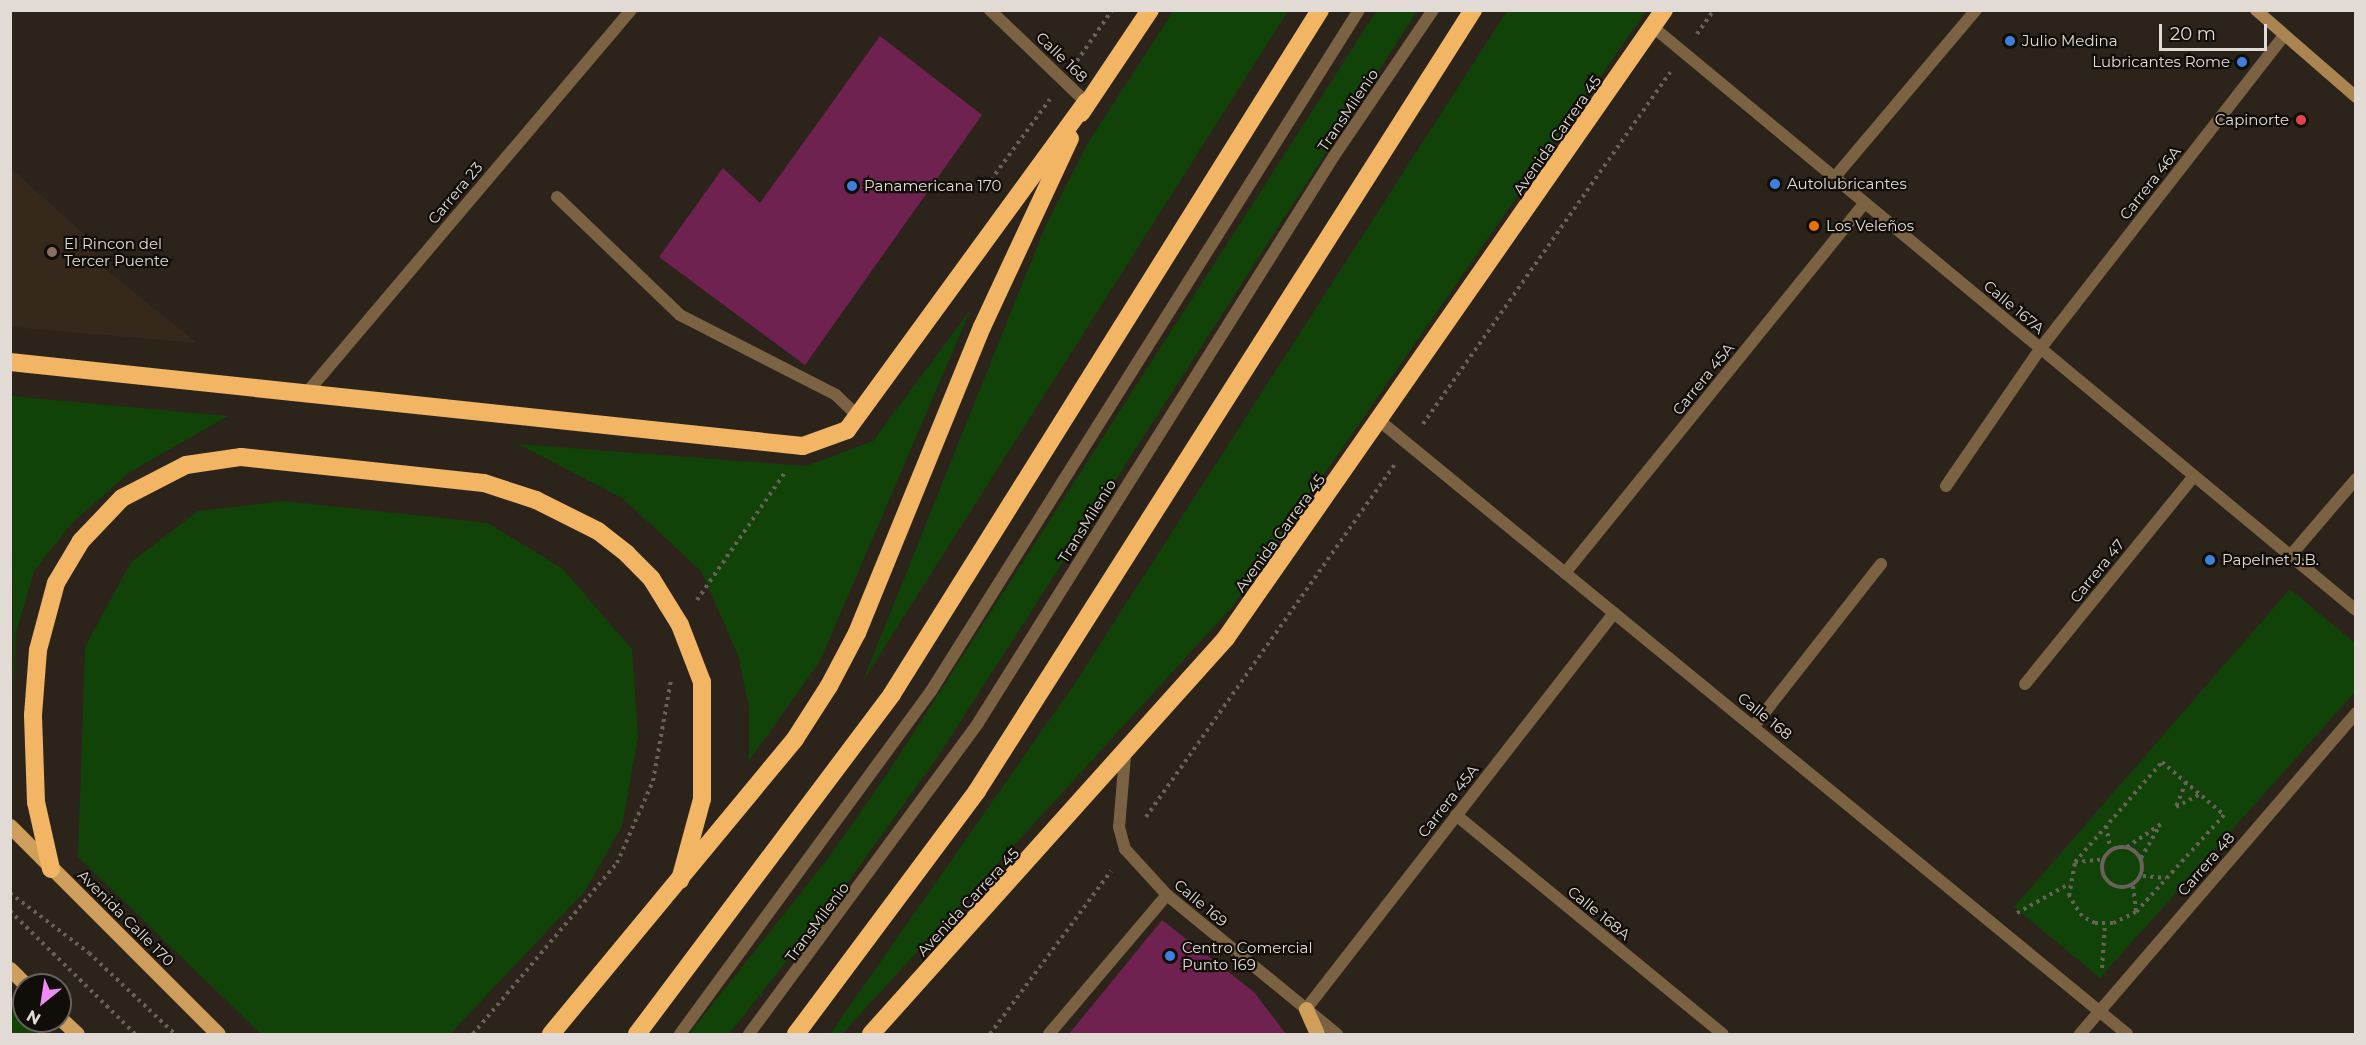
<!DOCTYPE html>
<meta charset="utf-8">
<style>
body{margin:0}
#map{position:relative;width:2366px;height:1045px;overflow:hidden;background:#2c231b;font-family:Montserrat,sans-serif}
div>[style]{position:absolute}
.built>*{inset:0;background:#36281b}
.green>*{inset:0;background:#114208}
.building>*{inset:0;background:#6f2250}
.path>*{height:4px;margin-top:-2px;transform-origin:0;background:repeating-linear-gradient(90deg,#69615a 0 3px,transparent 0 7.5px)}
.path>.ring{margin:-2px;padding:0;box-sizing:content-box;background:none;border:4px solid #69615a;border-radius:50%}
.lane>*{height:12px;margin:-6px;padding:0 6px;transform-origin:6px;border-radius:6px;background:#7a6243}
.street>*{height:12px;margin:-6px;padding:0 6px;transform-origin:6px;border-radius:6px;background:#7a6243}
.secondary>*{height:12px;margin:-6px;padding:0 6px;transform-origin:6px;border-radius:6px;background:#aa8451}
.primary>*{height:15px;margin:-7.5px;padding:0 7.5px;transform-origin:7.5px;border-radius:7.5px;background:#cf9e5b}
.highway>*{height:18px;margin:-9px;padding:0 9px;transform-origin:9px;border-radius:9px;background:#f1b564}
.dots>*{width:16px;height:16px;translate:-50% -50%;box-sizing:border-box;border:3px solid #110e0a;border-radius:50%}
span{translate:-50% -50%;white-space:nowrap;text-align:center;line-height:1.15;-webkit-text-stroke:4.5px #110e0a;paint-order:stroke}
.poi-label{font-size:15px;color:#e1dad5}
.left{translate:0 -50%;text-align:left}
.right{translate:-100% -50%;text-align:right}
.street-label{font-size:15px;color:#e1dad5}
.frame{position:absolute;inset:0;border:12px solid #e1dad5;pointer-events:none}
.north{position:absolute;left:12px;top:973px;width:60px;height:60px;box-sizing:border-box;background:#110e0a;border:2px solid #64605b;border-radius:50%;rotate:210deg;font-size:16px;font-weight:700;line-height:24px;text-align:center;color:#e1dad5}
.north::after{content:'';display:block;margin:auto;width:21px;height:27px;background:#ee8bf8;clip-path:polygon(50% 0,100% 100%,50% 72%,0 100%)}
.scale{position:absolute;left:2159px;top:24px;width:108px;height:27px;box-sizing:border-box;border:3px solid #e1dad5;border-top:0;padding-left:8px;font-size:18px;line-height:21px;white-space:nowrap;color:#e1dad5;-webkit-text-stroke:4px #110e0a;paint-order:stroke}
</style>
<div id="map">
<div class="built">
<div style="clip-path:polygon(10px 167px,96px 245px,93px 259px,197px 343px,11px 327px)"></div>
</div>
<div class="green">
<div style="clip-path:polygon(1174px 10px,1288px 11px,863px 681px,1045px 227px,1089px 141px)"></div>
<div style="clip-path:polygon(1377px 10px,1417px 11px,937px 758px,841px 892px,729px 1034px,689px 1034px,829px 857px,887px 774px)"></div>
<div style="clip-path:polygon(1507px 11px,1646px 11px,1231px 608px,842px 1034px,830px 1034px,1075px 683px)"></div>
<div style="clip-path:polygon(971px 309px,820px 661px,749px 761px,749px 707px,738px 655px,701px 571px,622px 498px,518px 444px,806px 466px,873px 441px)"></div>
<div style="clip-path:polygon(10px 396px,228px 416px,130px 472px,72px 523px,34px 571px,16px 633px,14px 702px)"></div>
<div style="clip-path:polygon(284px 501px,488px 523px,563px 569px,632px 649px,638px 737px,622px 826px,585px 891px,450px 1034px,261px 1034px,78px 857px,85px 647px,131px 562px,198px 511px)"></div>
<div style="clip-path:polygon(2290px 589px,2355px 643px,2355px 692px,2100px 978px,2014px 907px)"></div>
<div style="clip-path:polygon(10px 1009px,11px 1009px,38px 1034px,11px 1034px)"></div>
</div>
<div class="building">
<div style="clip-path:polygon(880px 36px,982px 115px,805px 365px,659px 257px,723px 168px,760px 203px)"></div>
<div style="clip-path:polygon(1162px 920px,1254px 992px,1286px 1034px,1069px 1034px)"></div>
</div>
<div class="path">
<div style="left:1697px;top:34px;width:29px;rotate:-55deg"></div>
<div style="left:1077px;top:61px;width:62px;rotate:-55.5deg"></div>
<div style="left:982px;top:192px;width:115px;rotate:-53.8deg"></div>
<div style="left:1423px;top:424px;width:430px;rotate:-54.9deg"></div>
<div style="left:697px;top:600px;width:157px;rotate:-55.4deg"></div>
<div style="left:2162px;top:762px;width:82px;rotate:40.5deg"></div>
<div style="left:2224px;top:815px;width:131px;rotate:132.2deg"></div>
<div style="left:2136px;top:912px;width:25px;rotate:154deg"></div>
<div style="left:2113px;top:923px;width:18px;rotate:180deg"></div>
<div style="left:2095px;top:923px;width:15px;rotate:-152deg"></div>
<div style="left:2082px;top:916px;width:24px;rotate:-123deg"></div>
<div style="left:2069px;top:896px;width:35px;rotate:-80deg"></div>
<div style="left:2075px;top:862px;width:133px;rotate:-49deg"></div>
<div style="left:2186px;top:782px;width:27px;rotate:112deg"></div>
<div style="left:2176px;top:807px;width:27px;rotate:-28deg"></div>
<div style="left:1146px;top:817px;width:431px;rotate:-54.8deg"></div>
<div style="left:2106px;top:826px;width:21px;rotate:79deg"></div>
<div class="ring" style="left:2102px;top:847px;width:36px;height:36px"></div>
<div style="left:2127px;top:847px;width:41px;rotate:-34.1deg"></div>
<div style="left:2141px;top:858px;width:38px;rotate:-60deg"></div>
<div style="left:2075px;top:862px;width:25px;rotate:-5deg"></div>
<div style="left:2143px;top:876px;width:23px;rotate:5deg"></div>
<div style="left:2133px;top:886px;width:26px;rotate:83deg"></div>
<div style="left:10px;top:893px;width:99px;rotate:37.2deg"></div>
<div style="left:89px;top:953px;width:118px;rotate:43.3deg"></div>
<div style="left:10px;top:911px;width:175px;rotate:44.5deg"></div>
<div style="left:2017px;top:913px;width:60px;rotate:-29.1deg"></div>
<div style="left:2102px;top:968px;width:44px;rotate:-86.1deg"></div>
<div style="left:473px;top:1034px;width:224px;rotate:-49.9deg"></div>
<div style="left:617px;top:863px;width:90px;rotate:-66.3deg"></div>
<div style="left:653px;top:781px;width:103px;rotate:-79.9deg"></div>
<div style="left:990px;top:1034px;width:203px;rotate:-53.4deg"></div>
</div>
<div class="lane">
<div style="left:557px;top:197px;width:170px;rotate:43.8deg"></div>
<div style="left:680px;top:315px;width:175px;rotate:27.1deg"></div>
<div style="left:836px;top:395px;width:28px;rotate:44deg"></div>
<div style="left:1946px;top:486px;width:166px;rotate:-55.5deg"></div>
<div style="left:2290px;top:556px;width:101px;rotate:-49.4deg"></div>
<div style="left:1754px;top:726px;width:206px;rotate:-51.9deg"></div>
<div style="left:680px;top:1034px;width:425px;rotate:-53.8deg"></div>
<div style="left:931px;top:691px;width:804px;rotate:-57.85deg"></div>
<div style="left:749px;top:1034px;width:386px;rotate:-53.6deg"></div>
<div style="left:978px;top:723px;width:669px;rotate:-57.88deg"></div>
<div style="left:1334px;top:156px;width:176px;rotate:-55.9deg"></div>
<div style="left:1049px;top:1034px;width:182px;rotate:-49.7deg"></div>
</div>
<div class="street">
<div style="left:990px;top:10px;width:133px;rotate:43.8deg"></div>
<div style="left:1653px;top:27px;width:913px;rotate:39.67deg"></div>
<div style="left:1834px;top:178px;width:220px;rotate:-49.8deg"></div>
<div style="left:2040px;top:349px;width:397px;rotate:-52.1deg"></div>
<div style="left:304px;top:396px;width:506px;rotate:-49.73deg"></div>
<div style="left:1381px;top:422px;width:965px;rotate:39.36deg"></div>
<div style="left:1565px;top:573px;width:476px;rotate:-51deg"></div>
<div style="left:2025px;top:684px;width:268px;rotate:-50.9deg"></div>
<div style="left:1125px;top:756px;width:71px;rotate:94.8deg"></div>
<div style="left:1119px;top:827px;width:23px;rotate:75deg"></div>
<div style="left:1125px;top:849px;width:62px;rotate:47.6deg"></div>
<div style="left:1167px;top:895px;width:220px;rotate:39.3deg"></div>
<div style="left:1456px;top:815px;width:345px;rotate:39.4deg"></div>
<div style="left:1306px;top:1009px;width:502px;rotate:-52.13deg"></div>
<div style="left:2080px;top:1034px;width:423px;rotate:-49.3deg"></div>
</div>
<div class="secondary">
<div style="left:2256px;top:10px;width:133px;rotate:41deg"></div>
</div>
<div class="primary">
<div style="left:10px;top:826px;width:294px;rotate:45deg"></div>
<div style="left:10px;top:969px;width:23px;rotate:45deg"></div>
<div style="left:1306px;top:1009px;width:27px;rotate:66deg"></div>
<div style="left:60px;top:1018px;width:23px;rotate:43deg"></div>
</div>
<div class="highway">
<div style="left:1081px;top:113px;width:124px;rotate:-56.2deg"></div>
<div style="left:10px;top:362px;width:797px;rotate:6.05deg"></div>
<div style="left:803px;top:446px;width:47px;rotate:-20deg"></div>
<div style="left:847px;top:430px;width:406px;rotate:-53.9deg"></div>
<div style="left:51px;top:869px;width:69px;rotate:-102.6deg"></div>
<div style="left:36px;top:802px;width:87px;rotate:-92deg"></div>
<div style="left:33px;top:715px;width:65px;rotate:-85.6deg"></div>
<div style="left:38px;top:650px;width:69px;rotate:-75deg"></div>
<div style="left:56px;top:583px;width:49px;rotate:-59.2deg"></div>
<div style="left:81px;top:541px;width:59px;rotate:-46.4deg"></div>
<div style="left:122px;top:498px;width:72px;rotate:-27.3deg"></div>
<div style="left:186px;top:465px;width:56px;rotate:-8.3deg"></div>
<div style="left:241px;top:457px;width:244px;rotate:6.1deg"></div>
<div style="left:484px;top:483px;width:55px;rotate:18.1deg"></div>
<div style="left:536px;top:500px;width:69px;rotate:26.6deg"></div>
<div style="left:598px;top:531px;width:37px;rotate:38deg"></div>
<div style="left:627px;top:554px;width:34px;rotate:45deg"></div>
<div style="left:651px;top:578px;width:55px;rotate:58.3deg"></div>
<div style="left:680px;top:625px;width:61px;rotate:68.9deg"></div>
<div style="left:702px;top:682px;width:117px;rotate:90deg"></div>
<div style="left:702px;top:799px;width:84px;rotate:105.2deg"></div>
<div style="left:551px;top:1034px;width:383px;rotate:-50.4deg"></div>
<div style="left:795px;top:739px;width:63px;rotate:-57.3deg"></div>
<div style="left:829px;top:686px;width:60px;rotate:-62.2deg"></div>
<div style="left:857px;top:633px;width:331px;rotate:-67.8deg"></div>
<div style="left:982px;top:327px;width:208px;rotate:-65deg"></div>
<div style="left:637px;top:1034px;width:425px;rotate:-53.1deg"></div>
<div style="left:892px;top:694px;width:807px;rotate:-57.96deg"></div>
<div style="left:796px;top:1034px;width:303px;rotate:-53.3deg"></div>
<div style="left:977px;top:791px;width:925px;rotate:-57.58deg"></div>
<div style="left:871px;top:1034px;width:532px;rotate:-48.12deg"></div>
<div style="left:1226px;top:638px;width:766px;rotate:-55.11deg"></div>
</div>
<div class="dots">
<div style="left:2010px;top:41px;background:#3f7fe0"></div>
<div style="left:2242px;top:62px;background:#3f7fe0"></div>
<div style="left:2301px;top:120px;background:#e0444e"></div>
<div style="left:1775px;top:184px;background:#3f7fe0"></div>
<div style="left:852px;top:186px;background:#3f7fe0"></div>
<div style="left:1814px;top:226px;background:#e8710a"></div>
<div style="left:52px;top:252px;background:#8d6e63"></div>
<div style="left:2210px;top:560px;background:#3f7fe0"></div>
<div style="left:1170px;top:956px;background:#3f7fe0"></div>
</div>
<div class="poi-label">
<span class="left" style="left:2022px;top:41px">Julio Medina</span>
<span class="right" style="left:2230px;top:62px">Lubricantes Rome</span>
<span class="right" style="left:2289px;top:120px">Capinorte</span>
<span class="left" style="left:1787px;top:184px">Autolubricantes</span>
<span class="left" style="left:864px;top:186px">Panamericana 170</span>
<span class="left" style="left:1826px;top:226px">Los Veleños</span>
<span class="left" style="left:64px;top:252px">El Rincon del<br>Tercer Puente</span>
<span class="left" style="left:2222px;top:560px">Papelnet J.B.</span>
<span class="left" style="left:1182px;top:956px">Centro Comercial<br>Punto 169</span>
</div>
<div class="street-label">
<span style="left:1062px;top:57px;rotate:44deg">Calle 168</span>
<span style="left:1348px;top:110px;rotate:-56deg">TransMilenio</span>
<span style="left:1557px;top:135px;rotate:-55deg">Avenida Carrera 45</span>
<span style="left:2150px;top:183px;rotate:-52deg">Carrera 46A</span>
<span style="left:455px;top:193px;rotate:-50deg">Carrera 23</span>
<span style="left:2014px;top:307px;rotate:40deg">Calle 167A</span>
<span style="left:1703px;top:379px;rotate:-51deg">Carrera 45A</span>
<span style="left:1087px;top:521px;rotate:-58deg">TransMilenio</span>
<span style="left:1280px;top:533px;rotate:-54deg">Avenida Carrera 45</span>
<span style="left:2097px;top:571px;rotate:-51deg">Carrera 47</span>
<span style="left:1765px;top:716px;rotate:39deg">Calle 168</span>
<span style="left:1448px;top:801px;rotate:-52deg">Carrera 45A</span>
<span style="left:2206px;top:864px;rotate:-49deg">Carrera 48</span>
<span style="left:968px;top:902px;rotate:-47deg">Avenida Carrera 45</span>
<span style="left:1201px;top:903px;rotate:40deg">Calle 169</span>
<span style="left:1599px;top:913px;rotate:39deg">Calle 168A</span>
<span style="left:126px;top:918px;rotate:45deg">Avenida Calle 170</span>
<span style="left:817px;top:922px;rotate:-53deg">TransMilenio</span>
</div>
<div class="frame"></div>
<div class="north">N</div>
<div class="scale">20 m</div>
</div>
